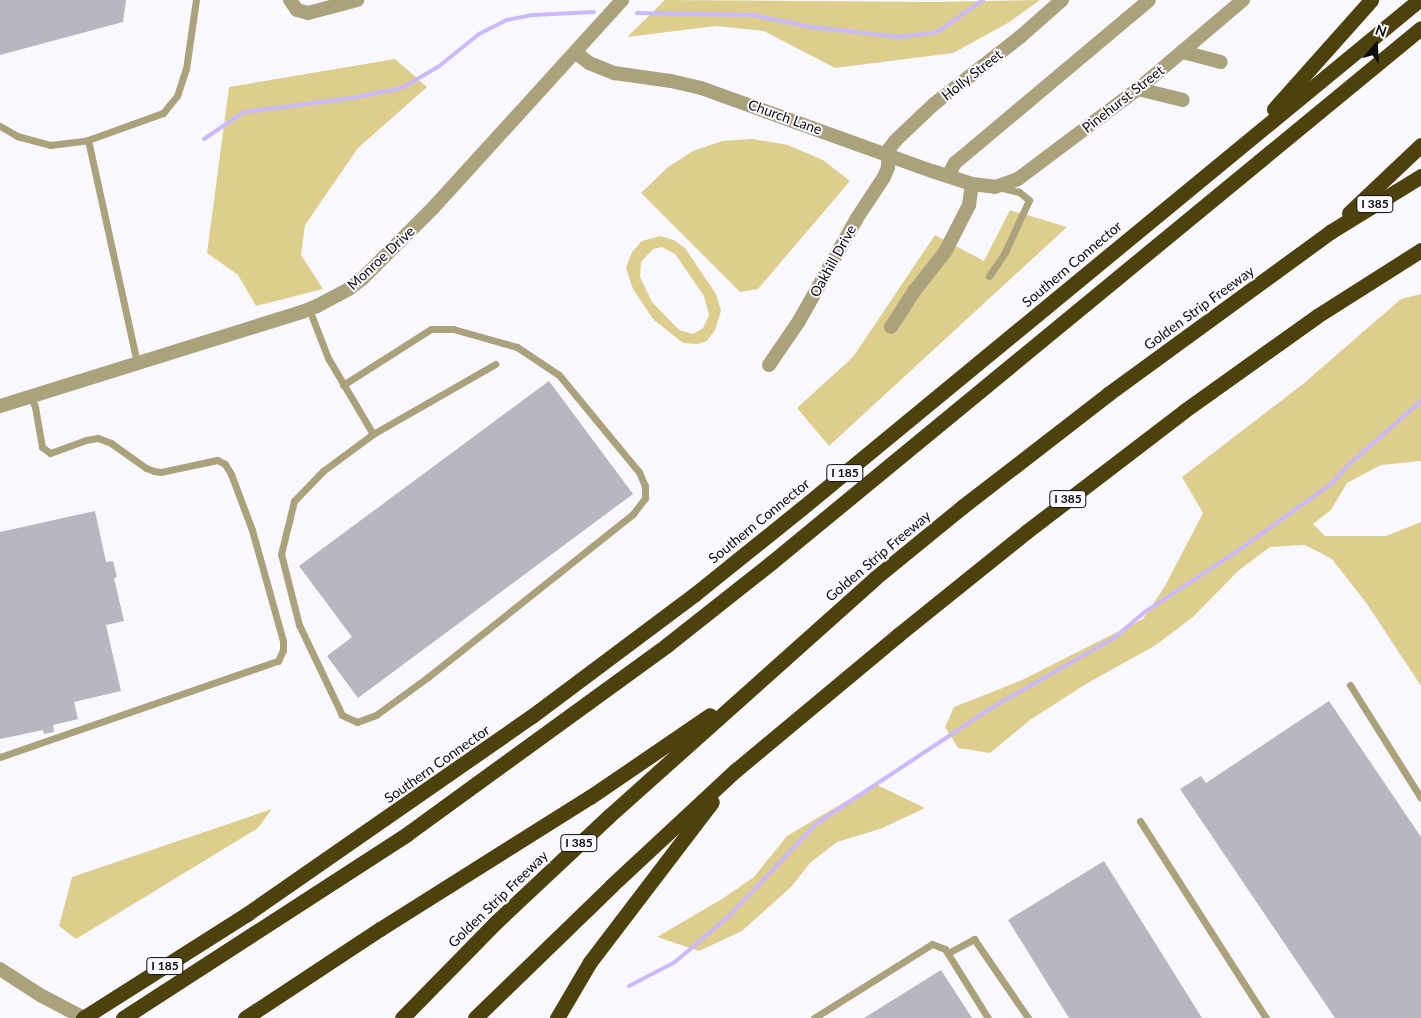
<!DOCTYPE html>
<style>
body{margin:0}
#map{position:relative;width:1421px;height:1018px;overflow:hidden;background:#f9f8fe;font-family:Lato,sans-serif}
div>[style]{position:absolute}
.green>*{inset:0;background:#ddce8e}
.stream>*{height:4px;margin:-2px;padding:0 2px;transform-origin:2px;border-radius:2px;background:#cbb9fd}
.building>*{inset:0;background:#b8b6be}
.service>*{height:7px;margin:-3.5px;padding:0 3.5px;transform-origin:3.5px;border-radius:3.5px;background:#aba27c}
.minor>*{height:14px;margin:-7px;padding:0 7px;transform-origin:7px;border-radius:7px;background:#aba27c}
.tertiary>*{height:14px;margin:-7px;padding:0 7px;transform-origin:7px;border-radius:7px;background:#aba27c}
.motorway>*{height:15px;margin:-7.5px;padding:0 7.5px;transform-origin:7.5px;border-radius:7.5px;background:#4d420c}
.motorway-bridge>*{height:15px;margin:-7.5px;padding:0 7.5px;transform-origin:7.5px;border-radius:7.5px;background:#4d420c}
span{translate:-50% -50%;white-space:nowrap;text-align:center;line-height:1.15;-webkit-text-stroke:4px #f9f8fe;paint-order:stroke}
.shield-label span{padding:1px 4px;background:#f9f8fe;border:1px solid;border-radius:4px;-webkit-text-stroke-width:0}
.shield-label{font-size:12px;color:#0c0b0e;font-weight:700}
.street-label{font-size:14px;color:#0c0b0e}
.north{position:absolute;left:1351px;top:20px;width:50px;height:50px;-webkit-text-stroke:4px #f9f8fe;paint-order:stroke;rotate:19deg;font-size:14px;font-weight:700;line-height:20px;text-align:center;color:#0c0b0e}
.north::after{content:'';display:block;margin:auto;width:18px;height:22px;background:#0c0b0e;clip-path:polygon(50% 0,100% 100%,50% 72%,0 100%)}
</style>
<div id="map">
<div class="green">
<div style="clip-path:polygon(665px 0,934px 2px,1040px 0,1008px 23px,953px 53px,835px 68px,764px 31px,716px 26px,627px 37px)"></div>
<div style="clip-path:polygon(395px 59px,427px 87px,358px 148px,305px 225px,301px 255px,323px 289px,256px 306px,238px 275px,207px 253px,229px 87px)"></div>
<div style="clip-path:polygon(753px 139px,788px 145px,823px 160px,850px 181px,758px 289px,740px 292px,641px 193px,668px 167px,693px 151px,722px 141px)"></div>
<div style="clip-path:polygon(1010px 210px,1067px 227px,829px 446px,797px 408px,853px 357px,935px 235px,984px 261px)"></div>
<div style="clip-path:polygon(evenodd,660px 236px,674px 240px,685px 248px,716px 294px,721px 311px,715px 330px,707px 341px,697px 344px,683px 343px,653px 319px,633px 289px,626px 268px,632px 252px,642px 241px,660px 236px,662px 247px,675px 254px,704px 296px,709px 315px,703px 328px,693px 334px,679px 330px,652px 302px,640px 277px,641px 262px,653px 249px,662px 247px)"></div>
<div style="clip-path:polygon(1421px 294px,1421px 461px,1381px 465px,1347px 483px,1331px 510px,1313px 524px,1325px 536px,1386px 536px,1421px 522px,1421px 686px,1367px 604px,1332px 559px,1305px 545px,1270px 547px,1239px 570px,1193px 617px,1156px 645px,1086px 684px,1030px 720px,990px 753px,958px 748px,945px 727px,954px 707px,1020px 681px,1143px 619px,1165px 586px,1203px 513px,1182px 477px,1303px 384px,1401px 299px)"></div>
<div style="clip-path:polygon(875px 784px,925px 808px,880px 829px,837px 842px,810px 863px,791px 887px,742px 931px,699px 951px,657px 937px,722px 899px,754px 877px,787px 836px)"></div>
<div style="clip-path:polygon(272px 809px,258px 828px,76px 939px,59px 926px,72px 877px)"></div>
</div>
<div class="stream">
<div style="left:637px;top:13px;width:116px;rotate:1deg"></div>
<div style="left:753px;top:15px;width:59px;rotate:11.7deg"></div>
<div style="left:811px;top:27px;width:89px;rotate:6.5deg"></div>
<div style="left:899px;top:37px;width:38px;rotate:-7deg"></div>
<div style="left:937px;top:32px;width:56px;rotate:-34.8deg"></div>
<div style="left:204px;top:139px;width:48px;rotate:-34deg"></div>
<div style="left:244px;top:112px;width:109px;rotate:-7.4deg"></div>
<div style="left:352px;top:98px;width:51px;rotate:-11.3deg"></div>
<div style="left:402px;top:88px;width:42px;rotate:-30.3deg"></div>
<div style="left:438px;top:67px;width:53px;rotate:-38.8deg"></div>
<div style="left:479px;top:34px;width:31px;rotate:-27deg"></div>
<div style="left:507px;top:20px;width:26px;rotate:-11deg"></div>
<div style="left:533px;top:15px;width:61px;rotate:-2.8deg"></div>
<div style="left:629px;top:986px;width:52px;rotate:-27.6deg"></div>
<div style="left:675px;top:962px;width:72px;rotate:-40.5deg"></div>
<div style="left:730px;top:915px;width:125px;rotate:-46.6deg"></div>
<div style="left:816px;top:824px;width:212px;rotate:-33.5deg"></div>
<div style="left:993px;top:707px;width:139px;rotate:-29.7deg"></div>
<div style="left:1114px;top:638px;width:40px;rotate:-40deg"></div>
<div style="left:1145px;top:612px;width:105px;rotate:-33.4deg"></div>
<div style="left:1233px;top:554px;width:120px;rotate:-35.5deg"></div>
<div style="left:1331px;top:484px;width:24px;rotate:-48deg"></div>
<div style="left:1347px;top:466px;width:98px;rotate:-41.3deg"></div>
</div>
<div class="building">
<div style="clip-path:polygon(0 0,126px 0,123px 22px,0 55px)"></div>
<div style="clip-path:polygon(549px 381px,633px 494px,358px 698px,327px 656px,352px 637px,299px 566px)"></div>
<div style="clip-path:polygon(95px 511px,106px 562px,113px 561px,117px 577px,114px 578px,124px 621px,106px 625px,121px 691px,74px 702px,78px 719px,53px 725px,54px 732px,44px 734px,43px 730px,0 739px,0 532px)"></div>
<div style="clip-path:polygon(1329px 701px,1421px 837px,1421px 1018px,1335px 1018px,1180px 789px,1201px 776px,1206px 783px)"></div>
<div style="clip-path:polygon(1104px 861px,1202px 1018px,1069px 1018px,1008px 920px)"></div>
<div style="clip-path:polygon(941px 970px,972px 1018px,864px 1018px)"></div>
</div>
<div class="service">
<div style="left:0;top:126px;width:20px;rotate:30deg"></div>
<div style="left:17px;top:136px;width:34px;rotate:15deg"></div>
<div style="left:50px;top:145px;width:38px;rotate:-7deg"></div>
<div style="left:88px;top:140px;width:80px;rotate:-19.8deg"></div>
<div style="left:163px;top:113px;width:22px;rotate:-51deg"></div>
<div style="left:177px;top:96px;width:28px;rotate:-72deg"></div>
<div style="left:186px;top:69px;width:70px;rotate:-81.8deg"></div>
<div style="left:88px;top:140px;width:227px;rotate:77.6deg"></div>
<div style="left:989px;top:276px;width:29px;rotate:-56deg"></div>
<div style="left:1005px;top:252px;width:57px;rotate:-65.2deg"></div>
<div style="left:1029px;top:200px;width:13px;rotate:-141deg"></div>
<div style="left:1019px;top:192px;width:18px;rotate:-167deg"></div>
<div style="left:309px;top:309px;width:53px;rotate:68.8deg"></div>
<div style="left:328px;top:358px;width:88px;rotate:59.4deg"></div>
<div style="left:343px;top:385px;width:104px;rotate:-32.5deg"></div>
<div style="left:431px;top:329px;width:22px"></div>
<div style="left:453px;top:329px;width:66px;rotate:15.7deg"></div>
<div style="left:517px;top:347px;width:50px;rotate:33.7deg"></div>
<div style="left:559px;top:375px;width:126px;rotate:50.5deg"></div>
<div style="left:639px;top:472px;width:15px;rotate:67deg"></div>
<div style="left:645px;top:486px;width:12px;rotate:90deg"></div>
<div style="left:645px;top:498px;width:20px;rotate:127deg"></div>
<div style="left:633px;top:514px;width:262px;rotate:141.5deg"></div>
<div style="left:428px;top:677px;width:64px;rotate:143.8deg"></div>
<div style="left:376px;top:715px;width:20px;rotate:160deg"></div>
<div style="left:357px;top:722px;width:17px;rotate:-155deg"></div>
<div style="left:342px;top:715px;width:100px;rotate:-115.5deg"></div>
<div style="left:299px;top:625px;width:73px;rotate:-104.2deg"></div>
<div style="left:281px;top:554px;width:55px;rotate:-76.2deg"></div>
<div style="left:294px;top:501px;width:42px;rotate:-46deg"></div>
<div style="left:323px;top:471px;width:62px;rotate:-36.5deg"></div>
<div style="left:373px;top:434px;width:141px;rotate:-29.8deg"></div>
<div style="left:1350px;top:685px;width:133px;rotate:57.9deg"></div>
<div style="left:0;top:757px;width:294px;rotate:-19.1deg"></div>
<div style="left:278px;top:661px;width:12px;rotate:-66deg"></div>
<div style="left:283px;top:650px;width:9px;rotate:-90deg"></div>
<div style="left:283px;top:641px;width:115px;rotate:-105.6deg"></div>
<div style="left:252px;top:530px;width:60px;rotate:-110.6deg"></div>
<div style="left:231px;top:474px;width:12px;rotate:-121deg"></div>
<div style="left:225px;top:464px;width:9px;rotate:-153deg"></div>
<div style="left:217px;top:460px;width:57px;rotate:167.9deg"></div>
<div style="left:161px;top:472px;width:7px;rotate:-172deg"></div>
<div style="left:154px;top:471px;width:9px;rotate:-159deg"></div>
<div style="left:146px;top:468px;width:43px;rotate:-144.5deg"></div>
<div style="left:111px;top:443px;width:14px;rotate:-159deg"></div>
<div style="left:98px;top:438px;width:12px;rotate:171deg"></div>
<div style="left:86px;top:440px;width:38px;rotate:160deg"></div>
<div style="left:50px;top:453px;width:10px;rotate:-143deg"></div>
<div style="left:42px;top:447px;width:41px;rotate:-99.9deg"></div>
<div style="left:35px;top:407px;width:12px;rotate:-110deg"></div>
<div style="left:1140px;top:821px;width:234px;rotate:57.4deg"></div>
<div style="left:948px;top:953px;width:30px;rotate:-28deg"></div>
<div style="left:974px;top:939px;width:96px;rotate:55.6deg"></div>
<div style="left:814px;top:1018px;width:139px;rotate:-32.1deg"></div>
<div style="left:932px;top:944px;width:14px;rotate:21deg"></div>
<div style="left:945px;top:949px;width:81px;rotate:58.1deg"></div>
</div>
<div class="minor">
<div style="left:290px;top:0;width:12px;rotate:55deg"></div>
<div style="left:297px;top:10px;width:11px;rotate:15deg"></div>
<div style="left:308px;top:13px;width:51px;rotate:-14.9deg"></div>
<div style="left:575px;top:52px;width:18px;rotate:38deg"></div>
<div style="left:589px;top:63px;width:27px;rotate:22deg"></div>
<div style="left:614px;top:73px;width:58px;rotate:8deg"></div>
<div style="left:671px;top:81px;width:31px;rotate:13deg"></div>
<div style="left:701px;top:88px;width:245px;rotate:19.8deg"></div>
<div style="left:932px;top:171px;width:42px;rotate:18deg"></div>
<div style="left:972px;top:184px;width:23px;rotate:7deg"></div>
<div style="left:995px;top:187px;width:24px;rotate:-19deg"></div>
<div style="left:1018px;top:179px;width:150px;rotate:-36.9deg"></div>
<div style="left:1138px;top:89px;width:138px;rotate:-40.3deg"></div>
<div style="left:1183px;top:52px;width:39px;rotate:15deg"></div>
<div style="left:1138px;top:89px;width:46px;rotate:13.7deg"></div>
<div style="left:948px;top:176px;width:15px;rotate:-62deg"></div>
<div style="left:955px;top:163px;width:253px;rotate:-40deg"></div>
<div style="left:891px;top:327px;width:44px;rotate:-57deg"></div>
<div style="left:915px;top:290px;width:48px;rotate:-51.7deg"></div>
<div style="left:945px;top:252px;width:53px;rotate:-62.9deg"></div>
<div style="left:969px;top:205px;width:21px;rotate:-82deg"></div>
<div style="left:769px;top:365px;width:53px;rotate:-55.7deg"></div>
<div style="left:799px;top:321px;width:118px;rotate:-60.6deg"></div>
<div style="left:857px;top:218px;width:49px;rotate:-56.6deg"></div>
<div style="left:884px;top:177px;width:11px;rotate:-68deg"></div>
<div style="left:888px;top:167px;width:18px;rotate:-87deg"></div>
<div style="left:889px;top:149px;width:11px;rotate:-52deg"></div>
<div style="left:896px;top:140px;width:52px;rotate:-43.5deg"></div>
<div style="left:934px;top:104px;width:109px;rotate:-37.9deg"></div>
<div style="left:1020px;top:37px;width:56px;rotate:-41.4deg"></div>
<div style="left:0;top:406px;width:316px;rotate:-17.3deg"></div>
<div style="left:302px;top:312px;width:16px;rotate:-22deg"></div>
<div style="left:317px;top:306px;width:36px;rotate:-28deg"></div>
<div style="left:349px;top:289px;width:16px;rotate:-38deg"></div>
<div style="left:362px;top:279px;width:100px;rotate:-45deg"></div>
<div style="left:433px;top:208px;width:281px;rotate:-47.7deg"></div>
</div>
<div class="tertiary">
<div style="left:0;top:969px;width:48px;rotate:33deg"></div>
<div style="left:40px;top:995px;width:50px;rotate:27.6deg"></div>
</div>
<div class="motorway">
<div style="left:1274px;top:109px;width:146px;rotate:-48.3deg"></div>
<div style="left:1349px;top:213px;width:99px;rotate:-43.4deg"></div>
<div style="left:247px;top:914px;width:347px;rotate:-34.8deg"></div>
<div style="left:532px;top:716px;width:204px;rotate:-36.8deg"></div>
<div style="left:695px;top:594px;width:137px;rotate:-38.8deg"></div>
<div style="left:802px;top:508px;width:799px;rotate:-39.47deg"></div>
<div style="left:123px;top:1018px;width:338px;rotate:-32.9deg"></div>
<div style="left:407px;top:834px;width:321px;rotate:-36deg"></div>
<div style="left:667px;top:645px;width:134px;rotate:-38.3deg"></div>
<div style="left:772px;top:562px;width:840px;rotate:-39.45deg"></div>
<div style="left:245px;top:1018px;width:162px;rotate:-33.4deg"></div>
<div style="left:380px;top:929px;width:248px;rotate:-32.2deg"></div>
<div style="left:590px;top:797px;width:145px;rotate:-34.3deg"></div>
<div style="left:402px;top:1018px;width:133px;rotate:-45.6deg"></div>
<div style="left:495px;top:923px;width:156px;rotate:-43.2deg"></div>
<div style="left:609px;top:816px;width:357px;rotate:-41.8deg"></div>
<div style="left:875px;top:578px;width:112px;rotate:-39.2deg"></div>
<div style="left:962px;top:507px;width:185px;rotate:-37.7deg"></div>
<div style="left:1108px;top:394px;width:275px;rotate:-36.1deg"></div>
<div style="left:1330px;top:232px;width:107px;rotate:-31.6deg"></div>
<div style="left:475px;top:1018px;width:190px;rotate:-44.1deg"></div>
<div style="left:611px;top:886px;width:171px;rotate:-42.9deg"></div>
<div style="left:736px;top:770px;width:211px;rotate:-39.8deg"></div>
<div style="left:898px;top:635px;width:164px;rotate:-38.8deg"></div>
<div style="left:1026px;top:532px;width:199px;rotate:-37.4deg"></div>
<div style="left:1184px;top:411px;width:163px;rotate:-35.5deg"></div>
<div style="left:1317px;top:316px;width:123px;rotate:-32.4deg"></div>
<div style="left:557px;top:1018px;width:65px;rotate:-59.5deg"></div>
<div style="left:590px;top:962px;width:201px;rotate:-52.7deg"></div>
</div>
<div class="motorway-bridge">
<div style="left:83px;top:1018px;width:194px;rotate:-32.4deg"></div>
</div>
<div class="shield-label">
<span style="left:1375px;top:204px">I 385</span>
<span style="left:845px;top:473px">I 185</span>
<span style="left:1068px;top:499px">I 385</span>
<span style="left:579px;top:843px">I 385</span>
<span style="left:165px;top:966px">I 185</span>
</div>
<div class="street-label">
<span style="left:972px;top:75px;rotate:-38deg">Holly Street</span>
<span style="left:1123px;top:99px;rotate:-38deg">Pinehurst Street</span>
<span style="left:785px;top:117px;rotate:20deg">Church Lane</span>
<span style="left:381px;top:258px;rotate:-43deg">Monroe Drive</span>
<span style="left:833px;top:261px;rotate:-61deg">Oakhill Drive</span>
<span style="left:1072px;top:264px;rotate:-40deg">Southern Connector</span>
<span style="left:1199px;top:308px;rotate:-36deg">Golden Strip Freeway</span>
<span style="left:759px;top:521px;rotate:-39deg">Southern Connector</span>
<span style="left:878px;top:556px;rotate:-40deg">Golden Strip Freeway</span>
<span style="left:437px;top:764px;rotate:-35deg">Southern Connector</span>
<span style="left:498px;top:899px;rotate:-44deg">Golden Strip Freeway</span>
</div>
<div class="north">N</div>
</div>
